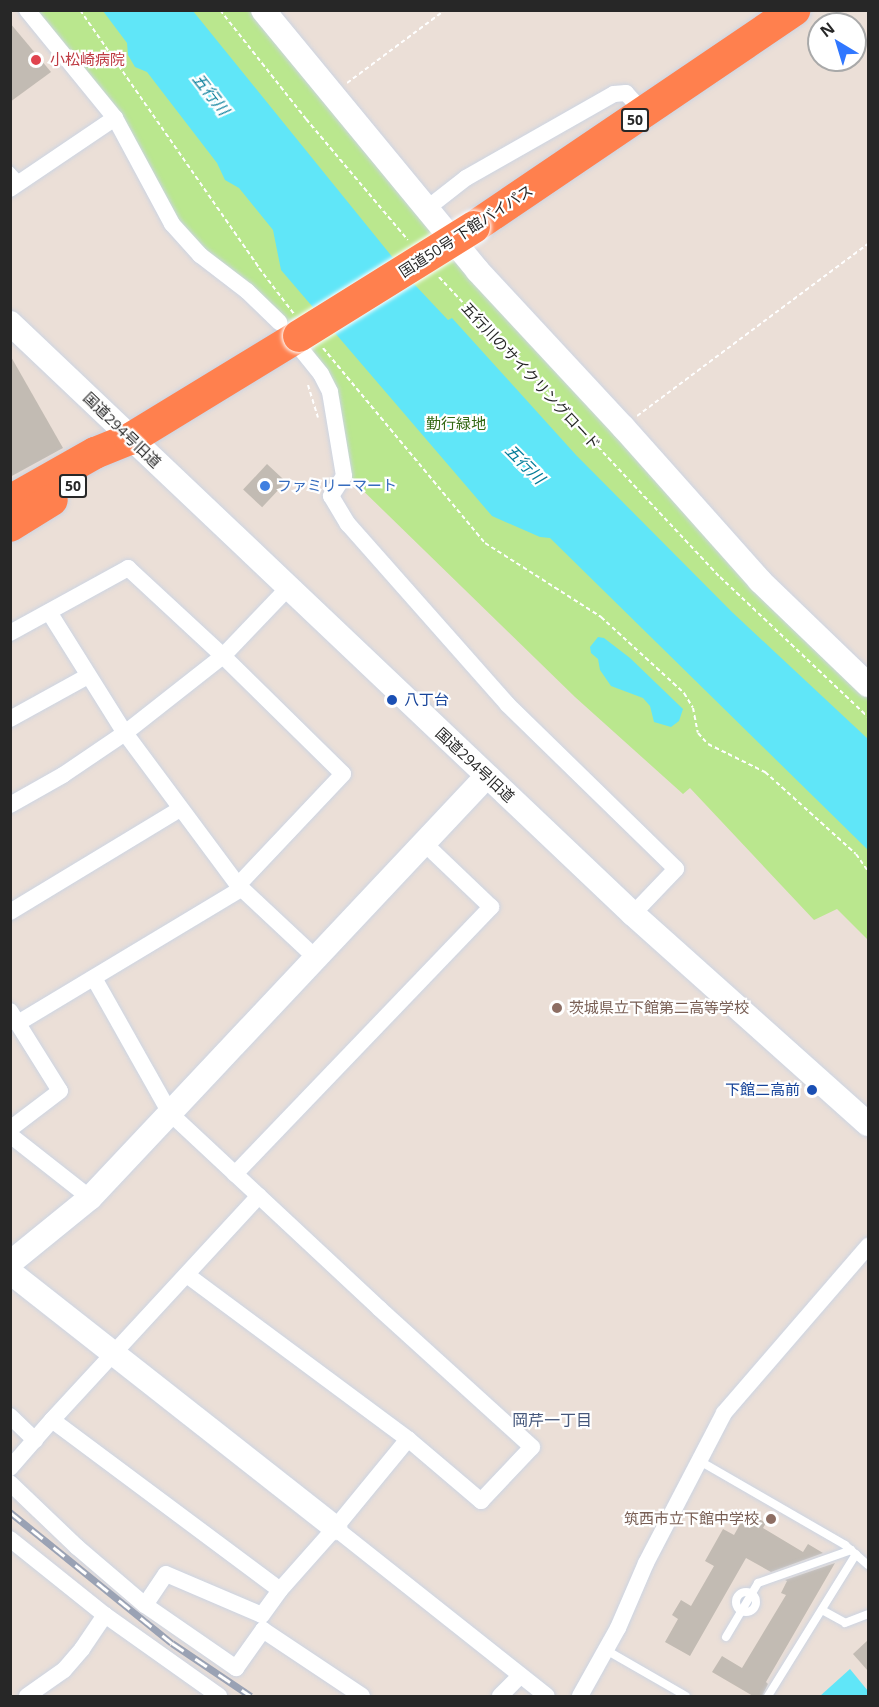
<!DOCTYPE html>
<meta charset="utf-8">
<style>
body{margin:0}
#map{position:relative;width:879px;height:1707px;overflow:hidden;background:#ebdfd7;font-family:"Open Sans","Noto Sans JP",sans-serif}
div>[style]{position:absolute}
.green>*{inset:0;background:#bae78e}
.water>*{inset:0;background:#60e6f8}
.building>*{inset:0;background:#c2bbb3;transform-origin:0 0}
.path>*{height:2px;margin-top:-1px;transform-origin:0;background:repeating-linear-gradient(90deg,#fff 0 4.5px,transparent 0 7.5px)}
.roads{filter:drop-shadow(0 0 2px #ccd4e2) drop-shadow(0 0 2px #ccd4e2)}
.lane>*{height:8px;margin:-4px;padding:0 4px;transform-origin:4px;border-radius:4px;background:#fff}
.lane>.ring{margin:-4px;padding:0;box-sizing:content-box;background:none;border:8px solid #fff;border-radius:50%}
.street>*{height:16px;margin:-8px;padding:0 8px;transform-origin:8px;border-radius:8px;background:#fff}
.secondary>*{height:24px;margin:-12px;padding:0 12px;transform-origin:12px;border-radius:12px;background:#fff}
.highway>*{height:32px;margin:-16px;padding:0 16px;transform-origin:16px;border-radius:16px;background:#ff804e}
.rail>*{height:7px;margin-top:-3.5px;transform-origin:0;background:repeating-linear-gradient(90deg,#fff 0 14px,#9aa2b4 0 28px);box-sizing:border-box;border-block:2px solid #9aa2b4}
.bridges{filter:drop-shadow(0 0 2px #fff) drop-shadow(0 0 2px #fff)}
.highway-bridge>*{height:32px;margin:-16px;padding:0 16px;transform-origin:16px;border-radius:16px;background:#ff804e}
.dots>*{width:16px;height:16px;translate:-50% -50%;box-sizing:border-box;border:3px solid #fff;border-radius:50%}
span{translate:-50% -50%;white-space:nowrap;text-align:center;line-height:1.15;-webkit-text-stroke:4.5px #fff;paint-order:stroke}
.shield-label span{padding:2px 4px;background:#fff;border:2px solid;border-radius:4px;-webkit-text-stroke-width:0}
.shield-label{font-size:14px;color:#272727;font-weight:700}
.health-label{font-size:15px;color:#be3a42}
.left{translate:0 -50%;text-align:left}
.street-label{font-size:15px;color:#272727}
.park-label{font-size:15px;color:#326813}
.shop-label{font-size:15px;color:#366cbe}
.transit-label{font-size:15px;color:#164399}
.right{translate:-100% -50%;text-align:right}
.education-label{font-size:15px;color:#785e54}
.water-label{font-size:16px;color:#047c99;font-style:italic}
.neighbourhood-label{font-size:16px;color:#45577b}
.frame{position:absolute;inset:0;border:12px solid #272727;pointer-events:none}
.north{position:absolute;left:807px;top:12px;width:60px;height:60px;box-sizing:border-box;background:#fff;border:2px solid #a9a9a9;border-radius:50%;rotate:322deg;font-size:16px;font-weight:700;line-height:24px;text-align:center;color:#272727}
.north::after{content:'';display:block;margin:auto;width:21px;height:27px;background:#3077ff;clip-path:polygon(50% 0,100% 100%,50% 72%,0 100%)}
</style>
<div id="map">
<div class="green">
<div style="clip-path:polygon(33px 11px,255px 11px,868px 696px,868px 940px,837px 909px,814px 920px,690px 788px,683px 794px,575px 697px,348px 476px,337px 391px,281px 313px,202px 250px,180px 225px)"></div>
</div>
<div class="water">
<div style="clip-path:polygon(103px 11px,193px 11px,415px 285px,448px 320px,452px 318px,576px 455px,732px 612px,868px 739px,868px 850px,550px 538px,540px 537px,492px 516px,281px 270px,273px 230px,239px 188px,225px 180px,217px 163px,147px 72px,135px 67px,128px 55px,127px 43px)"></div>
<div style="clip-path:polygon(598px 637px,604px 638px,630px 658px,683px 709px,679px 721px,671px 727px,654px 722px,650px 706px,643px 698px,611px 686px,600px 670px,598px 659px,591px 653px,590px 647px)"></div>
<div style="clip-path:polygon(850px 1669px,868px 1691px,868px 1696px,820px 1696px)"></div>
</div>
<div class="building">
<div style="clip-path:polygon(10px 23px,51px 72px,10px 102px)"></div>
<div style="clip-path:polygon(10px 355px,63px 448px,10px 477px)"></div>
<div style="left:267px;top:464px;width:26px;height:35px;rotate:43deg"></div>
<div style="clip-path:polygon(747px 1512px,766px 1523px,763px 1528px,803px 1552px,808px 1544px,823px 1553px,771px 1572px,746px 1558px,690px 1656px,665px 1642px,678px 1619px,672px 1615px,681px 1600px,691px 1606px,714px 1566px,705px 1561px,723px 1529px,734px 1535px)"></div>
<div style="clip-path:polygon(835px 1563px,766px 1682px,768px 1684px,762px 1696px,753px 1696px,712px 1672px,722px 1656px,742px 1668px,786px 1595px,781px 1593px,787px 1581px,785px 1580px)"></div>
<div style="clip-path:polygon(868px 1640px,868px 1671px,853px 1654px)"></div>
</div>
<div class="path">
<div style="left:80px;top:10px;width:314px;rotate:55.2deg"></div>
<div style="left:259px;top:268px;width:58px;rotate:52.7deg"></div>
<div style="left:220px;top:10px;width:139px;rotate:51.7deg"></div>
<div style="left:306px;top:119px;width:158px;rotate:49.9deg"></div>
<div style="left:347px;top:83px;width:122px;rotate:-36.7deg"></div>
<div style="left:439px;top:277px;width:411px;rotate:46.9deg"></div>
<div style="left:720px;top:577px;width:204px;rotate:43.4deg"></div>
<div style="left:323px;top:348px;width:254px;rotate:50.3deg"></div>
<div style="left:485px;top:543px;width:138px;rotate:32.5deg"></div>
<div style="left:601px;top:617px;width:113px;rotate:42.5deg"></div>
<div style="left:684px;top:693px;width:17px;rotate:59deg"></div>
<div style="left:693px;top:708px;width:25px;rotate:79deg"></div>
<div style="left:698px;top:733px;width:15px;rotate:48deg"></div>
<div style="left:708px;top:744px;width:64px;rotate:26.2deg"></div>
<div style="left:765px;top:772px;width:122px;rotate:42deg"></div>
<div style="left:856px;top:854px;width:21px;rotate:55deg"></div>
<div style="left:308px;top:385px;width:34px;rotate:73deg"></div>
<div style="left:637px;top:416px;width:288px;rotate:-36.7deg"></div>
</div>
<div class="roads">
<div class="lane">
<div style="left:10px;top:170px;width:16px;rotate:47deg"></div>
<div style="left:698px;top:1460px;width:170px;rotate:30deg"></div>
<div style="left:845px;top:1545px;width:30px;rotate:41deg"></div>
<div class="ring" style="left:736px;top:1592px;width:12px;height:12px"></div>
<div style="left:822px;top:1610px;width:26px;rotate:29deg"></div>
<div style="left:845px;top:1623px;width:25px;rotate:-21deg"></div>
<div style="left:726px;top:1637px;width:63px;rotate:-59.3deg"></div>
<div style="left:758px;top:1583px;width:99px;rotate:-19.5deg"></div>
<div style="left:606px;top:1650px;width:92px;rotate:29.9deg"></div>
<div style="left:768px;top:1696px;width:167px;rotate:-58.2deg"></div>
</div>
<div class="street">
<div style="left:27px;top:10px;width:139px;rotate:50.8deg"></div>
<div style="left:115px;top:118px;width:120px;rotate:61.7deg"></div>
<div style="left:172px;top:224px;width:42px;rotate:47.9deg"></div>
<div style="left:200px;top:255px;width:59px;rotate:37.5deg"></div>
<div style="left:247px;top:291px;width:45px;rotate:44.1deg"></div>
<div style="left:10px;top:189px;width:127px;rotate:-34.1deg"></div>
<div style="left:425px;top:210px;width:52px;rotate:-38deg"></div>
<div style="left:466px;top:178px;width:170px;rotate:-29.6deg"></div>
<div style="left:614px;top:94px;width:12px;rotate:-5deg"></div>
<div style="left:626px;top:93px;width:28px;rotate:48deg"></div>
<div style="left:300px;top:348px;width:33px;rotate:51deg"></div>
<div style="left:321px;top:374px;width:20px;rotate:63deg"></div>
<div style="left:330px;top:392px;width:85px;rotate:80.5deg"></div>
<div style="left:344px;top:476px;width:24px;rotate:123deg"></div>
<div style="left:331px;top:496px;width:33px;rotate:59deg"></div>
<div style="left:348px;top:524px;width:240px;rotate:48.5deg"></div>
<div style="left:507px;top:704px;width:236px;rotate:44.3deg"></div>
<div style="left:676px;top:869px;width:62px;rotate:133.7deg"></div>
<div style="left:49px;top:612px;width:143px;rotate:57.9deg"></div>
<div style="left:125px;top:733px;width:189px;rotate:53.4deg"></div>
<div style="left:238px;top:885px;width:107px;rotate:43.1deg"></div>
<div style="left:10px;top:633px;width:135px;rotate:-28.8deg"></div>
<div style="left:128px;top:568px;width:129px;rotate:42.8deg"></div>
<div style="left:223px;top:656px;width:168px;rotate:44.5deg"></div>
<div style="left:343px;top:774px;width:153px;rotate:133.4deg"></div>
<div style="left:10px;top:719px;width:89px;rotate:-28.9deg"></div>
<div style="left:10px;top:805px;width:61px;rotate:-29.5deg"></div>
<div style="left:63px;top:775px;width:75px;rotate:-34.1deg"></div>
<div style="left:125px;top:733px;width:125px;rotate:-38.2deg"></div>
<div style="left:223px;top:656px;width:93px;rotate:-46.3deg"></div>
<div style="left:10px;top:912px;width:199px;rotate:-31.2deg"></div>
<div style="left:10px;top:1011px;width:94px;rotate:58deg"></div>
<div style="left:60px;top:1091px;width:63px;rotate:142.8deg"></div>
<div style="left:18px;top:1023px;width:260px;rotate:-31deg"></div>
<div style="left:10px;top:1135px;width:102px;rotate:38.2deg"></div>
<div style="left:235px;top:1174px;width:370px;rotate:-46.2deg"></div>
<div style="left:491px;top:907px;width:93px;rotate:-136.3deg"></div>
<div style="left:187px;top:1275px;width:275px;rotate:36.6deg"></div>
<div style="left:10px;top:1416px;width:35px;rotate:44deg"></div>
<div style="left:52px;top:1420px;width:284px;rotate:36.7deg"></div>
<div style="left:280px;top:1590px;width:83px;rotate:-48.4deg"></div>
<div style="left:335px;top:1528px;width:115px;rotate:-50.6deg"></div>
<div style="left:408px;top:1439px;width:96px;rotate:40.3deg"></div>
<div style="left:481px;top:1501px;width:74px;rotate:-46.6deg"></div>
<div style="left:532px;top:1447px;width:205px;rotate:-137.8deg"></div>
<div style="left:380px;top:1309px;width:287px;rotate:-137deg"></div>
<div style="left:170px;top:1113px;width:155px;rotate:-119.4deg"></div>
<div style="left:10px;top:1468px;width:64px;rotate:-48.8deg"></div>
<div style="left:52px;top:1420px;width:305px;rotate:-47.3deg"></div>
<div style="left:10px;top:1483px;width:93px;rotate:43.7deg"></div>
<div style="left:77px;top:1547px;width:89px;rotate:40.5deg"></div>
<div style="left:145px;top:1605px;width:111px;rotate:34.7deg"></div>
<div style="left:236px;top:1668px;width:47px;rotate:-54.6deg"></div>
<div style="left:263px;top:1630px;width:119px;rotate:33.7deg"></div>
<div style="left:335px;top:1528px;width:270px;rotate:38.4deg"></div>
<div style="left:10px;top:1539px;width:122px;rotate:38.7deg"></div>
<div style="left:105px;top:1615px;width:140px;rotate:35.4deg"></div>
<div style="left:145px;top:1605px;width:37px;rotate:-56deg"></div>
<div style="left:166px;top:1574px;width:104px;rotate:23.1deg"></div>
<div style="left:262px;top:1615px;width:31px;rotate:-54deg"></div>
<div style="left:27px;top:1696px;width:45px;rotate:-35.1deg"></div>
<div style="left:64px;top:1670px;width:28px;rotate:-49deg"></div>
<div style="left:82px;top:1649px;width:41px;rotate:-55.9deg"></div>
<div style="left:500px;top:1696px;width:28px;rotate:-45deg"></div>
<div style="left:580px;top:1696px;width:78px;rotate:-60.8deg"></div>
<div style="left:618px;top:1628px;width:71px;rotate:-66.7deg"></div>
<div style="left:646px;top:1563px;width:169px;rotate:-62.5deg"></div>
<div style="left:724px;top:1413px;width:221px;rotate:-49.2deg"></div>
</div>
<div class="secondary">
<div style="left:263px;top:10px;width:338px;rotate:50.5deg"></div>
<div style="left:478px;top:271px;width:213px;rotate:47.1deg"></div>
<div style="left:623px;top:427px;width:206px;rotate:48.3deg"></div>
<div style="left:760px;top:581px;width:150px;rotate:43.9deg"></div>
<div style="left:10px;top:323px;width:859px;rotate:43.49deg"></div>
<div style="left:633px;top:914px;width:315px;rotate:41.8deg"></div>
<div style="left:10px;top:1263px;width:103px;rotate:-39.1deg"></div>
<div style="left:90px;top:1198px;width:579px;rotate:-46.75deg"></div>
<div style="left:10px;top:1272px;width:414px;rotate:38.2deg"></div>
</div>
<div class="highway">
<div style="left:474px;top:227px;width:387px;rotate:-34.1deg"></div>
<div style="left:10px;top:501px;width:98px;rotate:-29.5deg"></div>
<div style="left:95px;top:453px;width:38px;rotate:-22deg"></div>
<div style="left:130px;top:439px;width:198px;rotate:-31.4deg"></div>
<div style="left:10px;top:526px;width:49px;rotate:-31.8deg"></div>
</div>
</div>
<div class="rail">
<div style="left:10px;top:1512px;width:208px;rotate:39deg"></div>
<div style="left:172px;top:1643px;width:95px;rotate:33.9deg"></div>
</div>
<div class="bridges">
<div class="highway-bridge">
<div style="left:299px;top:336px;width:206px;rotate:-31.9deg"></div>
</div>
</div>
<div class="dots">
<div style="left:36px;top:60px;background:#e0444e"></div>
<div style="left:265px;top:486px;background:#3f7fe0"></div>
<div style="left:392px;top:700px;background:#1a4fb4"></div>
<div style="left:557px;top:1008px;background:#8d6e63"></div>
<div style="left:812px;top:1090px;background:#1a4fb4"></div>
<div style="left:771px;top:1519px;background:#8d6e63"></div>
</div>
<div class="shield-label">
<span style="left:635px;top:120px">50</span>
<span style="left:73px;top:486px">50</span>
</div>
<div class="health-label">
<span class="left" style="left:50px;top:60px">小松崎病院</span>
</div>
<div class="street-label">
<span style="left:466px;top:231px;rotate:-33deg">国道50号 下館バイパス</span>
<span style="left:531px;top:376px;rotate:47deg">五行川のサイクリングロード</span>
<span style="left:122px;top:430px;rotate:44deg">国道294号旧道</span>
<span style="left:475px;top:765px;rotate:43deg">国道294号旧道</span>
</div>
<div class="park-label">
<span style="left:456px;top:424px">勤行緑地</span>
</div>
<div class="shop-label">
<span class="left" style="left:277px;top:486px">ファミリーマート</span>
</div>
<div class="transit-label">
<span class="left" style="left:404px;top:700px">八丁台</span>
<span class="right" style="left:800px;top:1090px">下館二高前</span>
</div>
<div class="education-label">
<span class="left" style="left:569px;top:1008px">茨城県立下館第二高等学校</span>
<span class="right" style="left:759px;top:1519px">筑西市立下館中学校</span>
</div>
<div class="water-label">
<span style="left:211px;top:94px;rotate:52deg">五行川</span>
<span style="left:525px;top:464px;rotate:45deg">五行川</span>
</div>
<div class="neighbourhood-label">
<span style="left:552px;top:1420px">岡芹一丁目</span>
</div>
<div class="frame"></div>
<div class="north">N</div>
</div>
